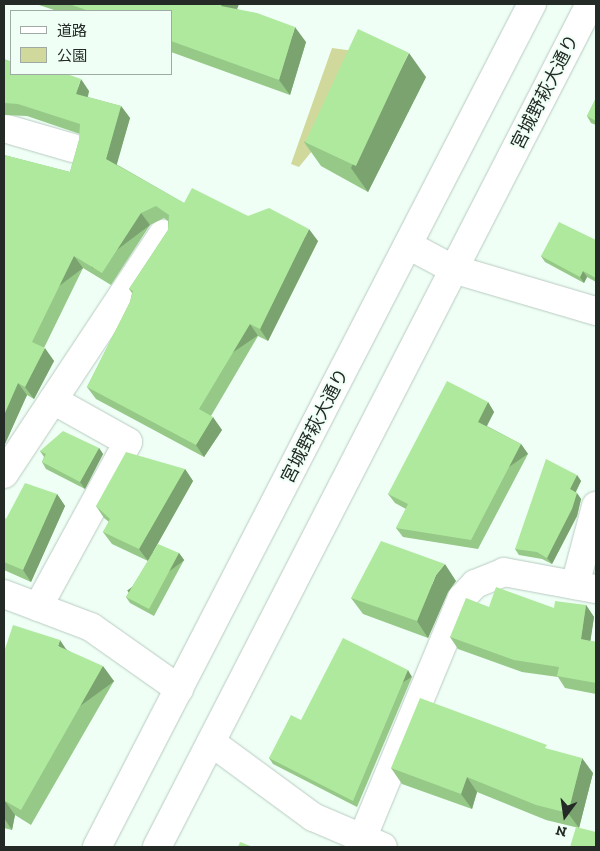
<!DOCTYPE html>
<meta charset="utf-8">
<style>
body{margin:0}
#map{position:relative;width:600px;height:851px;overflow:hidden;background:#effff6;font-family:"Zilla Slab","Noto Sans JP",serif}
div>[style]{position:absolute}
.green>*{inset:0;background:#d0d99b}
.roads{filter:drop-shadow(0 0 1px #b9cbc1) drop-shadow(0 0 1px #b9cbc1)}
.minor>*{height:28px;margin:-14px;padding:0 14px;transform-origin:14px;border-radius:14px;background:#fff}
.wall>*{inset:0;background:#96c888}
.shaded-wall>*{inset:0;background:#7aa36f;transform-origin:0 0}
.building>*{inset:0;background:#afe99e;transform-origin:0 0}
span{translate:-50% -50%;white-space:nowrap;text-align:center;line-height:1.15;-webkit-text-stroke:4px #effff6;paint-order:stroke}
.street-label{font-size:18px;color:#242b27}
.frame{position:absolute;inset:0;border:5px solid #242b27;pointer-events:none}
.legend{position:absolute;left:10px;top:10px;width:162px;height:65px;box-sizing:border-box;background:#effff6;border:1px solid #9eaaa3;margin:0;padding:6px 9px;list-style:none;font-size:15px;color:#242b27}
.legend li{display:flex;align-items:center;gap:10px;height:25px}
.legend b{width:25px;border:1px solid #9eaaa3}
.north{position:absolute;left:540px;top:791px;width:50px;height:50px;-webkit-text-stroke:4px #effff6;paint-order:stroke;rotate:194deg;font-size:14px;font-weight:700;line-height:20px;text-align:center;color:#242b27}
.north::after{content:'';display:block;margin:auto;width:18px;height:22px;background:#242b27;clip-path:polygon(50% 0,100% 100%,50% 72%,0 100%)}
</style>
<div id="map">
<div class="green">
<div style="clip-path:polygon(332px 48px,369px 53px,326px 134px,299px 167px,291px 164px)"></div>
</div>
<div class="roads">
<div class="minor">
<div style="left:4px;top:128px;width:72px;rotate:16.2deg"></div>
<div style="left:408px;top:245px;width:51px;rotate:28.1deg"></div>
<div style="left:453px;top:269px;width:149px;rotate:16.4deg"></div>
<div style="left:4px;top:474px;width:288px;rotate:-56.5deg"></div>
<div style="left:575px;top:585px;width:82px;rotate:-75.1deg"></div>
<div style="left:4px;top:594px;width:93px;rotate:20.8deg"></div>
<div style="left:91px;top:627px;width:108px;rotate:35.2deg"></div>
<div style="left:38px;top:607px;width:188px;rotate:-61.4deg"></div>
<div style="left:128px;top:442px;width:86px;rotate:-150.8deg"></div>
<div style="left:211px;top:742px;width:127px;rotate:36.3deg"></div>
<div style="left:313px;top:817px;width:76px;rotate:23.2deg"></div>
<div style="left:362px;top:839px;width:261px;rotate:-67.5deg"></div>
<div style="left:462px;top:598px;width:19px;rotate:-47deg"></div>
<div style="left:475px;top:584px;width:31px;rotate:-22deg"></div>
<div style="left:504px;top:572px;width:94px;rotate:10.5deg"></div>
<div style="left:97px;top:847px;width:949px;rotate:-62.71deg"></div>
<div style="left:157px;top:847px;width:948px;rotate:-62.81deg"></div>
</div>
</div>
<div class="wall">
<div style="clip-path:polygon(36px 4px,239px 4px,237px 9px,306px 42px,290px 95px,171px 52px,171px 11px,57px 11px)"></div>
<div style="clip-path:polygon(4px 59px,89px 91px,88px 97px,121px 106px,130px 118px,116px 164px,184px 203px,248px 216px,318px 241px,268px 341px,258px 336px,211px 416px,222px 430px,204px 457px,96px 399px,87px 387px,130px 302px,132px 293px,129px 289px,168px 230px,168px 221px,164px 218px,150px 225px,111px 285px,83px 268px,44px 348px,54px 361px,34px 399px,27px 395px,4px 446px,4px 155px,70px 172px,79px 140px,80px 134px,27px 116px,4px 115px)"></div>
<div style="clip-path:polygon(426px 77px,368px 192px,321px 166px,304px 142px)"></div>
<div style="clip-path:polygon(596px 98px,596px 125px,591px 123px,587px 116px)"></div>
<div style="clip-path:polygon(596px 240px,596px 282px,587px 277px,584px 283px,545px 262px,541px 256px)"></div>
<div style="clip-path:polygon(488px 402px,494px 412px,487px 426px,521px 444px,528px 454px,478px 549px,403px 537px,396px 528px,406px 509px,395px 503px,388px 494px)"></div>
<div style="clip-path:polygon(99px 448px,103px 454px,85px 489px,46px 469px,42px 462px,44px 457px,40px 451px)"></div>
<div style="clip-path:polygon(185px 469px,193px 481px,153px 552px,179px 553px,184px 560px,154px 616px,130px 603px,126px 597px,148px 561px,112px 544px,103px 532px,109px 522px,104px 518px,96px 506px)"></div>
<div style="clip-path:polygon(577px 475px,581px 481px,576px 492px,581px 499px,577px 516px,552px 564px,542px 559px,519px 555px,515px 549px)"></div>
<div style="clip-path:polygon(57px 494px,65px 506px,31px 582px,4px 570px,4px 518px,6px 519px)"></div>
<div style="clip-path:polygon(456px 581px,448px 592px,428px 638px,363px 614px,351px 598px)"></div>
<div style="clip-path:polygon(586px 605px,594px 617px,590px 641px,596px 642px,596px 694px,565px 688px,558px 677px,522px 672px,458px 649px,450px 637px,489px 607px,554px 608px)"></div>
<div style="clip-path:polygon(66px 649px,114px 681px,31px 825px,15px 815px,12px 830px,4px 828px,4px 652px)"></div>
<div style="clip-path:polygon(412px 677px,357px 807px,273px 764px,269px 758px,301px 720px)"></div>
<div style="clip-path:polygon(550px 750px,593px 773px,579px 828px,546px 820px,477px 792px,472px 809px,402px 784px,391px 768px)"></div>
</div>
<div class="shaded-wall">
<div style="clip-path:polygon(222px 4px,239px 4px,232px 21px,221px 6px)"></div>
<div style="clip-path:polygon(295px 27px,306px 42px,290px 95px,279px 80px)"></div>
<div style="clip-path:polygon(409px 53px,426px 77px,368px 192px,351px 168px)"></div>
<div style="clip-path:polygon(81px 79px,89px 91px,85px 106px,76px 94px)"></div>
<div style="clip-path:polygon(121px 106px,130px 118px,115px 171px,106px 159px)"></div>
<div style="left:141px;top:213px;width:15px;height:72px;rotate:53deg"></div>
<div style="clip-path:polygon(309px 229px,318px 241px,268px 341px,260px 329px)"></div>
<div style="left:74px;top:256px;width:15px;height:96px;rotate:53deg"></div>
<div style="clip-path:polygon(583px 271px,587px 277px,584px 283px,580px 277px)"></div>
<div style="left:250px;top:324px;width:14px;height:99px;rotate:56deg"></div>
<div style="clip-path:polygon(45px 348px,54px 361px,34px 399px,25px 387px)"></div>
<div style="clip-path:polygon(18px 383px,27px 395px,4px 446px,4px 415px)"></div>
<div style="clip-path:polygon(488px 402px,494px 412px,484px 431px,478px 422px)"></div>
<div style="clip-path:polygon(213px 417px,222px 430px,204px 457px,196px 445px)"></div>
<div style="left:521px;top:444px;width:12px;height:108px;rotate:55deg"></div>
<div style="clip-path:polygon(99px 448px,103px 454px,85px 489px,80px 482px)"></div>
<div style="clip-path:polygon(185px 469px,193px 481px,148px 561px,139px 549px)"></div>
<div style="clip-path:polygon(577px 475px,581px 481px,574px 495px,570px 489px)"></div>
<div style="clip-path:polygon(577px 493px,581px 499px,577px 516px,552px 564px,547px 558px)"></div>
<div style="clip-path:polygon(57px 494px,65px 506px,31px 582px,23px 570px)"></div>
<div style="left:179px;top:553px;width:9px;height:64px;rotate:54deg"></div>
<div style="clip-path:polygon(445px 564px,456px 581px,448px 592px,428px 638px,417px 621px,436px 575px)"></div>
<div style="clip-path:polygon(586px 605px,594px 617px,589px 651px,581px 639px)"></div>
<div style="clip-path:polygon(60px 640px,70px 655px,58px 646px)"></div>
<div style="left:103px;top:666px;width:19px;height:166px;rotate:54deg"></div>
<div style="left:408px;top:670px;width:8px;height:142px;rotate:60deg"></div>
<div style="clip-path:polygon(582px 758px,593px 773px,579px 828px,568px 813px)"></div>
<div style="clip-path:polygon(467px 777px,477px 792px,472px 809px,461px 794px)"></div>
<div style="clip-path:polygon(5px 801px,15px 815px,12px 830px,4px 818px,4px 806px)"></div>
</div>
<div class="building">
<div style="clip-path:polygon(69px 4px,222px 4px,221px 6px,257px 13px,295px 27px,279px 80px,171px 41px,171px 11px,89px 11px)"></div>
<div style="left:358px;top:29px;width:56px;height:125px;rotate:25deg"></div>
<div style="clip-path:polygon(4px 59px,11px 62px,11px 74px,67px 74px,81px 79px,76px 94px,121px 106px,106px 159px,184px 203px,192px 188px,248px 216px,269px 208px,309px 229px,260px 329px,250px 324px,199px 409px,213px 417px,196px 445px,87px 387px,130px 302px,133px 291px,129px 289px,168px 230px,169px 215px,156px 206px,141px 213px,102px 273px,74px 256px,32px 342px,45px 348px,25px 387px,18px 383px,4px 415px,4px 155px,70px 172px,79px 140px,80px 124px,18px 104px,4px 103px)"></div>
<div style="clip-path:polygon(596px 98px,596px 121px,587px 116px)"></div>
<div style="clip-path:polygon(559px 222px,596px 240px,596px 278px,583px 271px,580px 277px,541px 256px)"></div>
<div style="clip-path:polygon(447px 381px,488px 402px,478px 422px,521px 444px,471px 540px,396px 528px,408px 504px,388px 494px)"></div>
<div style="clip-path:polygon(63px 431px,99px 448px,80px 482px,42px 462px,46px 454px,40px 451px)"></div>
<div style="clip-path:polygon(126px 452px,185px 469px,139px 549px,103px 532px,110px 519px,96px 506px)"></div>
<div style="clip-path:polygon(546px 459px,577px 475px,570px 489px,577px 493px,572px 509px,547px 558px,537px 552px,515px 549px)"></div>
<div style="clip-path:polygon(25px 483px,57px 494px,23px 570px,4px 562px,4px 518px,6px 519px)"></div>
<div style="clip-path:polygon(381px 541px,445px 564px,436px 575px,417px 621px,351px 598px)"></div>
<div style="clip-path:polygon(158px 544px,179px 553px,149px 609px,126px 597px)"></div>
<div style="clip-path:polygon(496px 587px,554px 608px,555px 601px,586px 605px,581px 639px,596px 642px,596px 683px,557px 676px,559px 667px,514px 660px,450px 637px,466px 598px,489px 607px)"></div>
<div style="clip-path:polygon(13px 625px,60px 640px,58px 646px,103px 666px,21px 810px,5px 801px,4px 806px,4px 652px)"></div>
<div style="clip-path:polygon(343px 638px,408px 670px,353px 801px,269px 758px,291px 715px,301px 720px)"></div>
<div style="clip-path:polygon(420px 698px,547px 745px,545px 748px,582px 758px,568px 813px,536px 805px,467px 777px,461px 794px,391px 768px)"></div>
<div style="clip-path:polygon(576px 827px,596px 832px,596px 847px,570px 847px)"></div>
<div style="clip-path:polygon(240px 842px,253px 847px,238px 847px)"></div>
</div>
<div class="street-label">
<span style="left:545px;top:92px;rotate:-63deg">宮城野萩大通り</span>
<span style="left:315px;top:426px;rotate:-63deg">宮城野萩大通り</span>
</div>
<div class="frame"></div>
<ul class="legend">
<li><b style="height:6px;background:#fff"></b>道路</li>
<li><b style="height:14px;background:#d0d99b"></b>公園</li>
</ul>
<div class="north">N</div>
</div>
